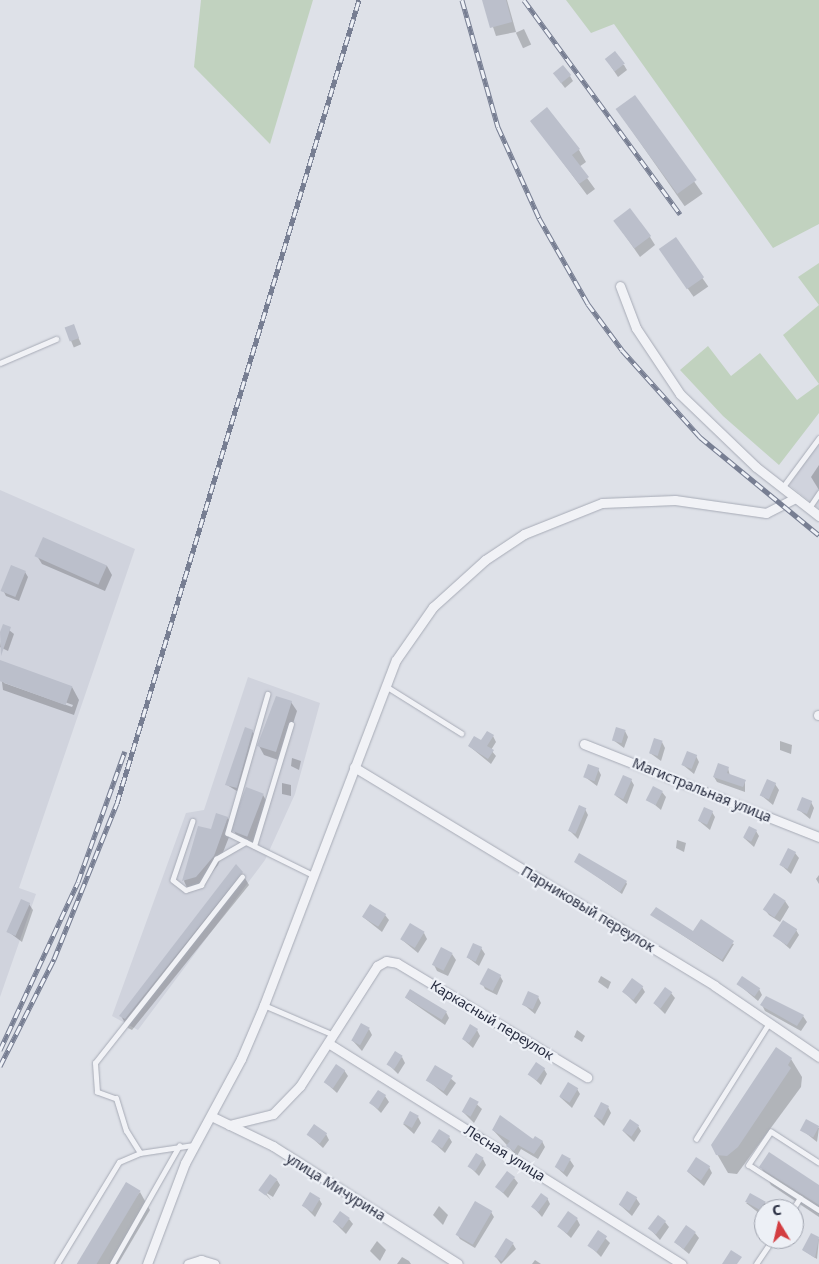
<!DOCTYPE html>
<meta charset="utf-8">
<style>
body{margin:0}
#map{position:relative;width:819px;height:1264px;overflow:hidden;background:#dee1e8;font-family:"Noto Sans",sans-serif}
div>[style]{position:absolute}
.built>*{inset:0;background:#d0d3dd}
.green>*{inset:0;background:#c1d2bf}
.shadow>*{inset:0;background:#0003;transform-origin:0 0}
.building>*{inset:0;background:#bbbfcb;transform-origin:0 0}
.roads{filter:drop-shadow(0 0 1px #a7abb6) drop-shadow(0 0 1px #a7abb6)}
.lane>*{height:4.5px;margin:-2.25px;padding:0 2.25px;transform-origin:2.25px;border-radius:2.25px;background:#f1f2f6}
.street>*{height:9px;margin:-4.5px;padding:0 4.5px;transform-origin:4.5px;border-radius:4.5px;background:#f1f2f6}
.rail>*{height:5px;margin-top:-2.5px;transform-origin:0;background:repeating-linear-gradient(90deg,#edf0f6 0 9px,#777e92 0 18px);box-sizing:border-box;border-block:1px solid #777e92}
span{translate:-50% -50%;white-space:nowrap;text-align:center;line-height:1.15;-webkit-text-stroke:4.5px #edf0f6;paint-order:stroke}
.street-label{font-size:14px;color:#272c40}
.north{position:absolute;left:754px;top:1199px;width:50px;height:50px;box-sizing:border-box;background:#edf0f6;border:1px solid #9ea2ad;border-radius:50%;rotate:351deg;font-size:14px;font-weight:700;line-height:20px;text-align:center;color:#272c40}
.north::after{content:'';display:block;margin:auto;width:18px;height:22px;background:#d33d41;clip-path:polygon(50% 0,100% 100%,50% 72%,0 100%)}
</style>
<div id="map">
<div class="built">
<div style="clip-path:polygon(819px 443px,819px 509px,789px 485px)"></div>
<div style="clip-path:polygon(0 490px,135px 549px,19px 888px,36px 894px,0 997px)"></div>
<div style="clip-path:polygon(248px 677px,320px 703px,295px 794px,265px 860px,138px 1030px,112px 1016px,186px 813px,204px 810px)"></div>
</div>
<div class="green">
<div style="clip-path:polygon(201px 0,313px 0,270px 144px,194px 67px)"></div>
<div style="clip-path:polygon(566px 0,819px 0,819px 224px,773px 248px,614px 24px,591px 33px)"></div>
<div style="clip-path:polygon(819px 263px,819px 305px,798px 277px)"></div>
<div style="clip-path:polygon(819px 305px,819px 384px,783px 335px)"></div>
<div style="clip-path:polygon(708px 346px,731px 376px,760px 353px,797px 400px,819px 384px,819px 413px,779px 465px,723px 416px,680px 370px)"></div>
</div>
<div class="shadow">
<div style="clip-path:polygon(484px 0,507px 0,516px 32px,496px 36px)"></div>
<div style="left:524px;top:29px;width:17px;height:9px;rotate:65deg"></div>
<div style="clip-path:polygon(610px 65px,624px 65px,627px 70px,618px 77px)"></div>
<div style="clip-path:polygon(570px 76px,573px 81px,565px 88px,558px 79px)"></div>
<div style="left:635px;top:97px;width:118px;height:22px;rotate:55deg"></div>
<div style="clip-path:polygon(532px 121px,579px 150px,586px 162px,579px 167px,595px 189px,587px 195px)"></div>
<div style="clip-path:polygon(615px 221px,650px 237px,655px 245px,640px 257px)"></div>
<div style="left:675px;top:239px;width:58px;height:18px;rotate:55deg"></div>
<div style="left:73px;top:325px;width:21px;height:8px;rotate:67deg"></div>
<div style="clip-path:polygon(819px 465px,819px 490px,811px 477px)"></div>
<div style="clip-path:polygon(37px 556px,107px 566px,112px 575px,105px 591px,42px 564px)"></div>
<div style="clip-path:polygon(25px 572px,28px 577px,19px 601px,6px 596px,3px 590px)"></div>
<div style="clip-path:polygon(4px 626px,14px 634px,8px 651px,0 647px)"></div>
<div style="clip-path:polygon(evenodd,0 667px,72px 687px,79px 700px,74px 715px,3px 690px,0 667px,4px 680px,73px 705px,72px 707px,4px 683px,4px 680px)"></div>
<div style="clip-path:polygon(291px 702px,297px 711px,281px 761px,264px 755px,259px 746px)"></div>
<div style="clip-path:polygon(252px 731px,256px 737px,240px 793px,227px 785px)"></div>
<div style="clip-path:polygon(625px 731px,628px 737px,624px 748px,613px 740px)"></div>
<div style="clip-path:polygon(493px 736px,496px 742px,491px 750px,496px 756px,491px 764px,469px 746px)"></div>
<div style="clip-path:polygon(780px 741px,792px 745px,791px 754px,780px 750px)"></div>
<div style="clip-path:polygon(662px 742px,665px 748px,661px 761px,650px 753px)"></div>
<div style="clip-path:polygon(696px 756px,699px 762px,694px 774px,683px 765px)"></div>
<div style="clip-path:polygon(292px 758px,301px 761px,299px 770px,291px 766px)"></div>
<div style="clip-path:polygon(728px 768px,730px 776px,745px 781px,745px 792px,717px 782px,714px 777px)"></div>
<div style="clip-path:polygon(598px 769px,601px 775px,597px 786px,585px 777px)"></div>
<div style="clip-path:polygon(631px 780px,634px 785px,627px 804px,616px 796px)"></div>
<div style="clip-path:polygon(282px 783px,291px 785px,291px 796px,282px 794px)"></div>
<div style="clip-path:polygon(775px 784px,779px 790px,773px 805px,762px 796px)"></div>
<div style="clip-path:polygon(662px 792px,666px 797px,661px 810px,649px 800px)"></div>
<div style="clip-path:polygon(263px 795px,268px 804px,256px 846px,239px 840px,234px 831px)"></div>
<div style="clip-path:polygon(811px 802px,814px 808px,810px 819px,799px 810px)"></div>
<div style="clip-path:polygon(585px 809px,588px 815px,578px 839px,570px 831px)"></div>
<div style="clip-path:polygon(712px 812px,715px 817px,710px 830px,699px 821px)"></div>
<div style="clip-path:polygon(228px 818px,233px 827px,218px 865px,201px 886px,188px 890px,184px 881px,199px 827px,212px 831px)"></div>
<div style="clip-path:polygon(756px 831px,759px 836px,754px 847px,744px 838px)"></div>
<div style="clip-path:polygon(677px 840px,686px 843px,684px 852px,676px 848px)"></div>
<div style="clip-path:polygon(795px 853px,799px 858px,791px 874px,781px 865px)"></div>
<div style="clip-path:polygon(576px 862px,626px 882px,627px 884px,622px 894px)"></div>
<div style="clip-path:polygon(242px 873px,249px 885px,132px 1030px,128px 1028px,121px 1016px)"></div>
<div style="clip-path:polygon(819px 875px,819px 884px,816px 879px)"></div>
<div style="clip-path:polygon(785px 901px,789px 907px,780px 922px,769px 915px,765px 910px)"></div>
<div style="clip-path:polygon(29px 904px,33px 910px,22px 942px,10px 933px)"></div>
<div style="clip-path:polygon(385px 915px,389px 920px,382px 932px,363px 917px)"></div>
<div style="clip-path:polygon(652px 915px,694px 932px,734px 944px,723px 962px)"></div>
<div style="clip-path:polygon(796px 930px,799px 935px,790px 949px,775px 936px)"></div>
<div style="clip-path:polygon(424px 933px,427px 939px,418px 953px,401px 939px)"></div>
<div style="clip-path:polygon(481px 948px,485px 954px,479px 966px,467px 957px)"></div>
<div style="clip-path:polygon(452px 954px,456px 960px,448px 976px,437px 971px,434px 965px)"></div>
<div style="clip-path:polygon(500px 976px,503px 981px,497px 995px,485px 989px,482px 983px)"></div>
<div style="clip-path:polygon(601px 976px,611px 982px,608px 989px,598px 982px)"></div>
<div style="clip-path:polygon(738px 984px,759px 989px,762px 995px,758px 1001px)"></div>
<div style="clip-path:polygon(642px 987px,645px 992px,636px 1004px,624px 992px)"></div>
<div style="clip-path:polygon(671px 993px,675px 998px,665px 1014px,655px 1004px)"></div>
<div style="clip-path:polygon(538px 997px,541px 1003px,535px 1014px,523px 1004px)"></div>
<div style="clip-path:polygon(406px 998px,446px 1012px,449px 1018px,445px 1025px)"></div>
<div style="clip-path:polygon(766px 998px,803px 1016px,807px 1022px,801px 1031px,765px 1011px,762px 1005px)"></div>
<div style="clip-path:polygon(369px 1029px,372px 1035px,362px 1051px,352px 1040px)"></div>
<div style="clip-path:polygon(477px 1030px,480px 1036px,473px 1048px,463px 1039px)"></div>
<div style="clip-path:polygon(577px 1030px,585px 1036px,582px 1042px,574px 1037px)"></div>
<div style="clip-path:polygon(777px 1049px,791px 1059px,802px 1077px,801px 1087px,737px 1174px,728px 1173px,717px 1154px)"></div>
<div style="clip-path:polygon(402px 1057px,405px 1063px,398px 1074px,388px 1064px)"></div>
<div style="clip-path:polygon(436px 1066px,456px 1083px,447px 1096px,427px 1080px)"></div>
<div style="clip-path:polygon(544px 1069px,547px 1074px,541px 1085px,530px 1075px)"></div>
<div style="clip-path:polygon(344px 1070px,348px 1076px,337px 1093px,326px 1083px)"></div>
<div style="clip-path:polygon(577px 1089px,580px 1094px,572px 1108px,560px 1097px)"></div>
<div style="clip-path:polygon(385px 1096px,389px 1102px,381px 1113px,371px 1103px)"></div>
<div style="clip-path:polygon(471px 1099px,482px 1109px,474px 1123px,463px 1112px)"></div>
<div style="clip-path:polygon(608px 1107px,611px 1113px,604px 1126px,594px 1116px)"></div>
<div style="clip-path:polygon(418px 1117px,421px 1123px,414px 1134px,403px 1124px)"></div>
<div style="clip-path:polygon(807px 1121px,819px 1128px,817px 1142px,802px 1130px)"></div>
<div style="clip-path:polygon(638px 1126px,641px 1131px,634px 1142px,623px 1131px)"></div>
<div style="clip-path:polygon(493px 1130px,542px 1141px,545px 1147px,538px 1159px,521px 1149px,517px 1156px)"></div>
<div style="clip-path:polygon(326px 1134px,329px 1140px,323px 1148px,309px 1135px)"></div>
<div style="clip-path:polygon(449px 1137px,452px 1142px,445px 1153px,433px 1142px)"></div>
<div style="clip-path:polygon(483px 1159px,486px 1165px,479px 1176px,469px 1166px)"></div>
<div style="clip-path:polygon(570px 1160px,574px 1166px,567px 1177px,556px 1167px)"></div>
<div style="clip-path:polygon(709px 1167px,712px 1173px,704px 1186px,688px 1172px)"></div>
<div style="clip-path:polygon(761px 1167px,819px 1186px,819px 1217px,771px 1185px)"></div>
<div style="clip-path:polygon(514px 1178px,518px 1183px,508px 1198px,498px 1188px)"></div>
<div style="clip-path:polygon(277px 1180px,280px 1185px,273px 1197px,265px 1192px,271px 1200px,262px 1191px)"></div>
<div style="clip-path:polygon(140px 1192px,150px 1210px,118px 1264px,78px 1264px)"></div>
<div style="clip-path:polygon(547px 1198px,550px 1204px,542px 1217px,533px 1207px)"></div>
<div style="clip-path:polygon(636px 1198px,640px 1204px,632px 1216px,619px 1204px)"></div>
<div style="clip-path:polygon(319px 1199px,322px 1204px,315px 1217px,304px 1206px)"></div>
<div style="clip-path:polygon(746px 1203px,765px 1203px,768px 1209px,764px 1209px,764px 1217px)"></div>
<div style="clip-path:polygon(439px 1206px,448px 1215px,443px 1225px,433px 1215px)"></div>
<div style="clip-path:polygon(491px 1212px,494px 1217px,475px 1248px,460px 1239px,457px 1234px)"></div>
<div style="clip-path:polygon(349px 1219px,353px 1224px,346px 1234px,334px 1222px)"></div>
<div style="clip-path:polygon(577px 1219px,580px 1225px,571px 1238px,558px 1226px)"></div>
<div style="clip-path:polygon(665px 1222px,669px 1227px,660px 1240px,650px 1229px)"></div>
<div style="clip-path:polygon(599px 1232px,610px 1243px,601px 1257px,590px 1246px)"></div>
<div style="clip-path:polygon(695px 1233px,699px 1238px,689px 1254px,676px 1243px)"></div>
<div style="clip-path:polygon(812px 1235px,819px 1239px,817px 1259px,803px 1250px)"></div>
<div style="clip-path:polygon(377px 1241px,386px 1250px,380px 1261px,370px 1251px)"></div>
<div style="clip-path:polygon(513px 1244px,516px 1249px,501px 1264px,495px 1256px)"></div>
<div style="clip-path:polygon(402px 1257px,409px 1261px,411px 1264px,397px 1264px)"></div>
<div style="clip-path:polygon(535px 1260px,541px 1264px,532px 1264px)"></div>
</div>
<div class="building">
<div style="clip-path:polygon(482px 0,506px 0,512px 22px,490px 28px)"></div>
<div style="left:615px;top:51px;width:16px;height:13px;rotate:52deg"></div>
<div style="left:563px;top:65px;width:13px;height:13px;rotate:51deg"></div>
<div style="left:635px;top:95px;width:105px;height:24px;rotate:54deg"></div>
<div style="clip-path:polygon(547px 107px,580px 149px,572px 155px,589px 177px,579px 184px,530px 121px)"></div>
<div style="left:630px;top:208px;width:35px;height:21px;rotate:53deg"></div>
<div style="left:676px;top:237px;width:49px;height:21px;rotate:55deg"></div>
<div style="left:74px;top:324px;width:15px;height:10px;rotate:70deg"></div>
<div style="left:43px;top:537px;width:70px;height:21px;rotate:24deg"></div>
<div style="left:11px;top:565px;width:16px;height:28px;rotate:22deg"></div>
<div style="clip-path:polygon(3px 624px,11px 627px,1px 656px,0 632px)"></div>
<div style="left:0;top:660px;width:77px;height:20px;rotate:20deg"></div>
<div style="clip-path:polygon(276px 696px,292px 701px,276px 752px,257px 746px)"></div>
<div style="clip-path:polygon(245px 727px,253px 730px,237px 788px,225px 785px)"></div>
<div style="left:616px;top:727px;width:10px;height:14px;rotate:17deg"></div>
<div style="clip-path:polygon(487px 731px,494px 735px,487px 746px,494px 750px,488px 759px,468px 746px,474px 736px,481px 740px)"></div>
<div style="left:654px;top:738px;width:9px;height:16px;rotate:18deg"></div>
<div style="left:687px;top:751px;width:11px;height:15px;rotate:22deg"></div>
<div style="clip-path:polygon(718px 763px,729px 767px,727px 773px,746px 780px,743px 787px,713px 777px)"></div>
<div style="left:588px;top:764px;width:12px;height:14px;rotate:20deg"></div>
<div style="left:623px;top:775px;width:10px;height:22px;rotate:24deg"></div>
<div style="left:767px;top:779px;width:10px;height:18px;rotate:24deg"></div>
<div style="left:653px;top:786px;width:11px;height:16px;rotate:27deg"></div>
<div style="left:246px;top:787px;width:19px;height:46px;rotate:21deg"></div>
<div style="left:802px;top:797px;width:11px;height:14px;rotate:22deg"></div>
<div style="left:579px;top:805px;width:8px;height:28px;rotate:23deg"></div>
<div style="left:704px;top:807px;width:10px;height:15px;rotate:24deg"></div>
<div style="clip-path:polygon(216px 813px,228px 817px,214px 856px,196px 877px,182px 881px,198px 826px,211px 829px)"></div>
<div style="left:749px;top:826px;width:9px;height:13px;rotate:27deg"></div>
<div style="left:788px;top:848px;width:9px;height:19px;rotate:27deg"></div>
<div style="clip-path:polygon(579px 853px,627px 881px,620px 892px,574px 862px)"></div>
<div style="clip-path:polygon(236px 864px,243px 872px,125px 1019px,119px 1016px)"></div>
<div style="left:774px;top:893px;width:14px;height:20px;rotate:34deg"></div>
<div style="left:21px;top:899px;width:10px;height:36px;rotate:24deg"></div>
<div style="left:370px;top:904px;width:19px;height:15px;rotate:32deg"></div>
<div style="clip-path:polygon(656px 907px,693px 931px,701px 919px,734px 941px,722px 960px,650px 915px)"></div>
<div style="left:783px;top:920px;width:17px;height:19px;rotate:33deg"></div>
<div style="left:410px;top:923px;width:17px;height:19px;rotate:31deg"></div>
<div style="left:473px;top:943px;width:10px;height:16px;rotate:24deg"></div>
<div style="left:441px;top:947px;width:13px;height:20px;rotate:27deg"></div>
<div style="left:488px;top:968px;width:15px;height:18px;rotate:28deg"></div>
<div style="left:742px;top:976px;width:22px;height:10px;rotate:34deg"></div>
<div style="left:632px;top:978px;width:14px;height:17px;rotate:36deg"></div>
<div style="left:665px;top:987px;width:9px;height:20px;rotate:36deg"></div>
<div style="left:410px;top:989px;width:43px;height:10px;rotate:31deg"></div>
<div style="left:528px;top:991px;width:12px;height:15px;rotate:24deg"></div>
<div style="clip-path:polygon(766px 996px,804px 1015px,797px 1026px,760px 1005px)"></div>
<div style="left:361px;top:1023px;width:10px;height:20px;rotate:29deg"></div>
<div style="clip-path:polygon(470px 1024px,478px 1029px,469px 1043px,462px 1039px)"></div>
<div style="clip-path:polygon(776px 1047px,792px 1058px,788px 1065px,791px 1068px,738px 1147px,727px 1156px,716px 1155px,711px 1145px)"></div>
<div style="left:395px;top:1051px;width:9px;height:16px;rotate:32deg"></div>
<div style="left:536px;top:1062px;width:11px;height:15px;rotate:34deg"></div>
<div style="left:336px;top:1064px;width:11px;height:22px;rotate:34deg"></div>
<div style="left:435px;top:1065px;width:21px;height:18px;rotate:31deg"></div>
<div style="left:568px;top:1082px;width:12px;height:17px;rotate:31deg"></div>
<div style="clip-path:polygon(378px 1090px,386px 1095px,378px 1109px,369px 1103px)"></div>
<div style="left:470px;top:1097px;width:10px;height:17px;rotate:29deg"></div>
<div style="left:601px;top:1102px;width:9px;height:16px;rotate:27deg"></div>
<div style="left:410px;top:1111px;width:10px;height:14px;rotate:29deg"></div>
<div style="clip-path:polygon(500px 1115px,533px 1139px,535px 1136px,543px 1141px,534px 1154px,518px 1145px,514px 1151px,506px 1146px,510px 1141px,492px 1130px)"></div>
<div style="left:630px;top:1119px;width:11px;height:14px;rotate:34deg"></div>
<div style="left:806px;top:1119px;width:15px;height:13px;rotate:28deg"></div>
<div style="left:314px;top:1124px;width:16px;height:13px;rotate:35deg"></div>
<div style="left:439px;top:1129px;width:13px;height:15px;rotate:32deg"></div>
<div style="clip-path:polygon(769px 1152px,819px 1185px,819px 1205px,759px 1167px)"></div>
<div style="left:476px;top:1153px;width:9px;height:16px;rotate:32deg"></div>
<div style="left:562px;top:1154px;width:10px;height:15px;rotate:29deg"></div>
<div style="left:696px;top:1157px;width:17px;height:17px;rotate:33deg"></div>
<div style="left:507px;top:1171px;width:10px;height:20px;rotate:37deg"></div>
<div style="left:270px;top:1174px;width:9px;height:20px;rotate:36deg"></div>
<div style="left:126px;top:1182px;width:17px;height:96px;rotate:31deg"></div>
<div style="left:627px;top:1191px;width:12px;height:16px;rotate:31deg"></div>
<div style="left:310px;top:1192px;width:12px;height:16px;rotate:31deg"></div>
<div style="left:541px;top:1193px;width:9px;height:17px;rotate:36deg"></div>
<div style="left:750px;top:1193px;width:18px;height:10px;rotate:29deg"></div>
<div style="left:475px;top:1201px;width:20px;height:39px;rotate:30deg"></div>
<div style="left:340px;top:1211px;width:12px;height:13px;rotate:35deg"></div>
<div style="left:568px;top:1211px;width:12px;height:19px;rotate:35deg"></div>
<div style="left:658px;top:1215px;width:10px;height:17px;rotate:37deg"></div>
<div style="left:686px;top:1225px;width:12px;height:21px;rotate:35deg"></div>
<div style="left:598px;top:1230px;width:11px;height:19px;rotate:34deg"></div>
<div style="clip-path:polygon(811px 1233px,819px 1237px,815px 1258px,802px 1250px)"></div>
<div style="left:506px;top:1238px;width:9px;height:22px;rotate:32deg"></div>
<div style="clip-path:polygon(731px 1250px,742px 1257px,737px 1264px,722px 1264px)"></div>
</div>
<div class="roads">
<div class="lane">
<div style="left:0;top:363px;width:61px;rotate:-23.2deg"></div>
<div style="left:782px;top:488px;width:62px;rotate:-53.5deg"></div>
<div style="left:809px;top:508px;width:18px;rotate:-56deg"></div>
<div style="left:386px;top:686px;width:89px;rotate:32.1deg"></div>
<div style="left:268px;top:694px;width:145px;rotate:106.1deg"></div>
<div style="left:228px;top:833px;width:95px;rotate:26.3deg"></div>
<div style="left:193px;top:821px;width:62px;rotate:108.7deg"></div>
<div style="left:173px;top:880px;width:16px;rotate:38deg"></div>
<div style="left:186px;top:890px;width:16px;rotate:-18deg"></div>
<div style="left:201px;top:885px;width:30px;rotate:-60deg"></div>
<div style="left:216px;top:859px;width:34px;rotate:-30deg"></div>
<div style="left:254px;top:846px;width:127px;rotate:-73.1deg"></div>
<div style="left:264px;top:1005px;width:76px;rotate:23.2deg"></div>
<div style="left:696px;top:1139px;width:137px;rotate:-57.8deg"></div>
<div style="left:140px;top:1153px;width:26px;rotate:-122deg"></div>
<div style="left:126px;top:1131px;width:34px;rotate:-107deg"></div>
<div style="left:116px;top:1099px;width:20px;rotate:-160deg"></div>
<div style="left:97px;top:1092px;width:29px;rotate:-94deg"></div>
<div style="left:95px;top:1063px;width:237px;rotate:-51.7deg"></div>
<div style="left:819px;top:1163px;width:57px;rotate:-147.1deg"></div>
<div style="left:771px;top:1132px;width:40px;rotate:124deg"></div>
<div style="left:749px;top:1165px;width:83px;rotate:32.7deg"></div>
<div style="left:793px;top:1209px;width:13px;rotate:-58deg"></div>
<div style="left:57px;top:1264px;width:119px;rotate:-58.7deg"></div>
<div style="left:119px;top:1162px;width:23px;rotate:-23deg"></div>
<div style="left:140px;top:1153px;width:54px;rotate:-8.6deg"></div>
<div style="left:112px;top:1264px;width:136px;rotate:-60.4deg"></div>
<div style="left:756px;top:1264px;width:30px;rotate:-56deg"></div>
</div>
<div class="street">
<div style="left:620px;top:286px;width:45px;rotate:69.1deg"></div>
<div style="left:636px;top:328px;width:79px;rotate:56.3deg"></div>
<div style="left:680px;top:394px;width:105px;rotate:43.8deg"></div>
<div style="left:756px;top:467px;width:80px;rotate:37.9deg"></div>
<div style="left:818px;top:715px;width:1px"></div>
<div style="left:584px;top:744px;width:253px;rotate:21.6deg"></div>
<div style="left:354px;top:767px;width:422px;rotate:31.2deg"></div>
<div style="left:715px;top:986px;width:126px;rotate:34.3deg"></div>
<div style="left:328px;top:1043px;width:417px;rotate:32deg"></div>
<div style="left:211px;top:1116px;width:69px;rotate:25.8deg"></div>
<div style="left:273px;top:1146px;width:219px;rotate:32.5deg"></div>
<div style="left:229px;top:1125px;width:45px;rotate:-14deg"></div>
<div style="left:273px;top:1114px;width:39px;rotate:-46deg"></div>
<div style="left:300px;top:1086px;width:143px;rotate:-57.3deg"></div>
<div style="left:377px;top:966px;width:10px;rotate:-29deg"></div>
<div style="left:386px;top:961px;width:11px;rotate:10deg"></div>
<div style="left:397px;top:963px;width:222px;rotate:31deg"></div>
<div style="left:147px;top:1264px;width:108px;rotate:-69.4deg"></div>
<div style="left:185px;top:1163px;width:118px;rotate:-61.7deg"></div>
<div style="left:241px;top:1059px;width:59px;rotate:-66.9deg"></div>
<div style="left:264px;top:1005px;width:369px;rotate:-69.1deg"></div>
<div style="left:396px;top:660px;width:65px;rotate:-55.1deg"></div>
<div style="left:433px;top:607px;width:70px;rotate:-42.1deg"></div>
<div style="left:485px;top:560px;width:47px;rotate:-33.7deg"></div>
<div style="left:524px;top:534px;width:84px;rotate:-21.7deg"></div>
<div style="left:602px;top:503px;width:73px;rotate:-2.4deg"></div>
<div style="left:675px;top:500px;width:92px;rotate:8.1deg"></div>
<div style="left:766px;top:513px;width:33px;rotate:-27deg"></div>
<div style="left:188px;top:1264px;width:14px;rotate:-17deg"></div>
<div style="left:201px;top:1260px;width:14px;rotate:17deg"></div>
</div>
</div>
<div class="rail">
<div style="left:462px;top:0;width:132px;rotate:74.2deg"></div>
<div style="left:498px;top:127px;width:100px;rotate:65.7deg"></div>
<div style="left:539px;top:218px;width:99px;rotate:60.3deg"></div>
<div style="left:588px;top:304px;width:57px;rotate:53.5deg"></div>
<div style="left:622px;top:350px;width:117px;rotate:48.1deg"></div>
<div style="left:700px;top:437px;width:154px;rotate:39.5deg"></div>
<div style="left:524px;top:0;width:265px;rotate:53.9deg"></div>
<div style="left:0;top:1050px;width:185px;rotate:-65.1deg"></div>
<div style="left:78px;top:882px;width:139px;rotate:-70.3deg"></div>
<div style="left:0;top:1066px;width:120px;rotate:-63.2deg"></div>
<div style="left:54px;top:959px;width:168px;rotate:-68deg"></div>
<div style="left:117px;top:803px;width:839px;rotate:-73.23deg"></div>
</div>
<div class="street-label">
<span style="left:702px;top:790px;rotate:22deg">Магистральная улица</span>
<span style="left:588px;top:909px;rotate:31deg">Парниковый переулок</span>
<span style="left:492px;top:1020px;rotate:31deg">Каркасный переулок</span>
<span style="left:505px;top:1153px;rotate:32deg">Лесная улица</span>
<span style="left:336px;top:1187px;rotate:32deg">улица Мичурина</span>
</div>
<div class="north">С</div>
</div>
